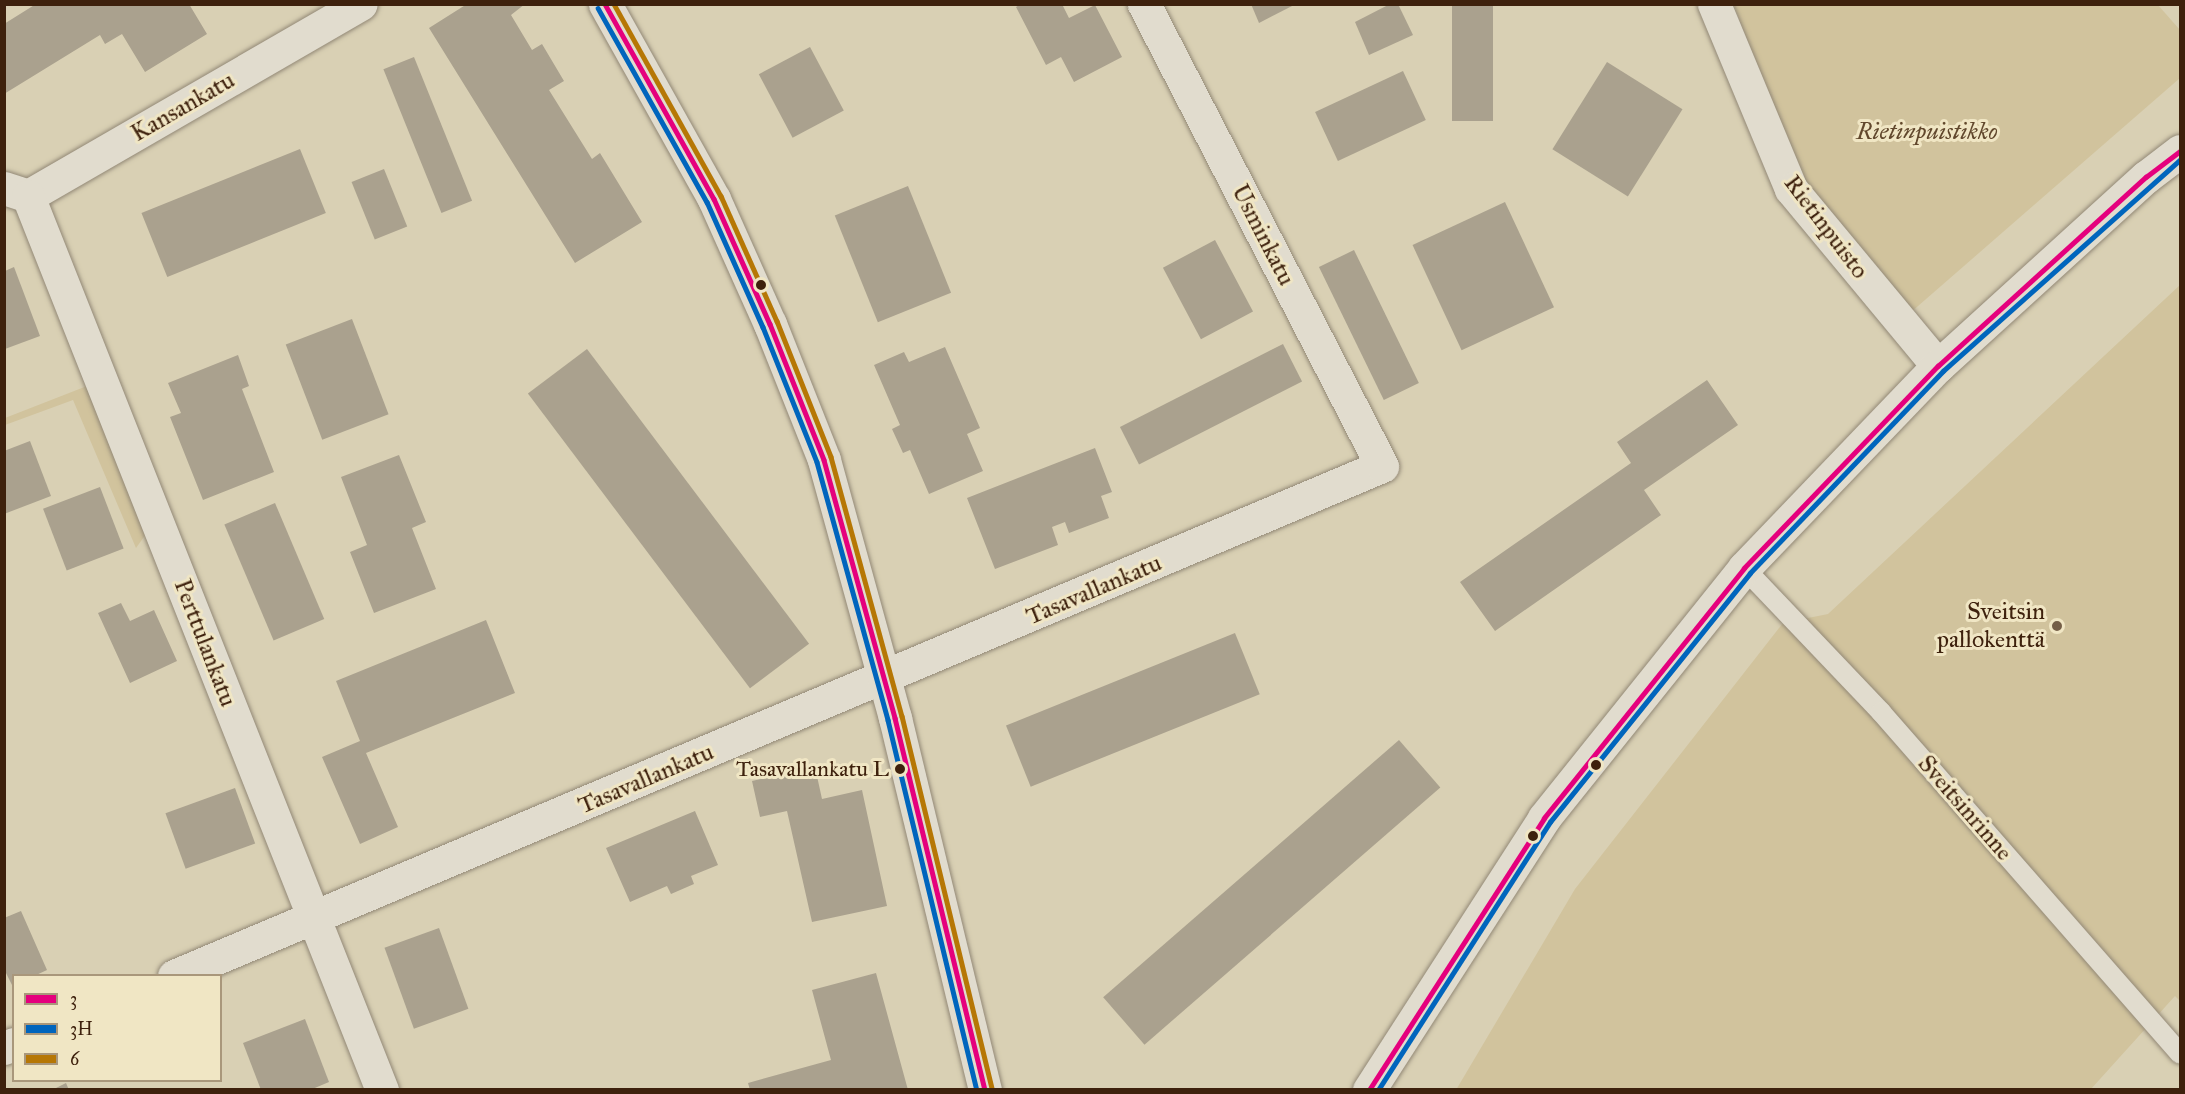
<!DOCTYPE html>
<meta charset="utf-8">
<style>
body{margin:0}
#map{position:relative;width:2185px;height:1094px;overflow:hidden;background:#d9d0b4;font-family:"IM FELL Great Primer",serif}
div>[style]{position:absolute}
.green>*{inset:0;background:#d1c39d}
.building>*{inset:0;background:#aaa18e;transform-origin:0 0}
.roads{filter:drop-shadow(0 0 2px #928876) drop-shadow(0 0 2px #928876)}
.lane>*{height:20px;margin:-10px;padding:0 10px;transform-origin:10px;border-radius:10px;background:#e1dcce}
.street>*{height:33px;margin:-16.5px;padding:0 16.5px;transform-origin:16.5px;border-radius:16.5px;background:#e1dcce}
.secondary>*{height:33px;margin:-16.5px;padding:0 16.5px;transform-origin:16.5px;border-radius:16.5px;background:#e1dcce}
.bus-1>*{height:4.5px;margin:-2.25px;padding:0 2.25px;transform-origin:2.25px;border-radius:2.25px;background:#e5007d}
.bus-2>*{height:4.5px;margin:-2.25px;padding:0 2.25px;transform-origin:2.25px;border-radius:2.25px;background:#0065bd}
.bus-3>*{height:4.5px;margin:-2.25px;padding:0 2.25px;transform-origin:2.25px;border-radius:2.25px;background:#b67705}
.dots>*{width:16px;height:16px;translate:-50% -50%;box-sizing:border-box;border:3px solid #f0e6c4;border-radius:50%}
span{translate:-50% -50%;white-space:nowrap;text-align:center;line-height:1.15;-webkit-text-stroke:6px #f0e6c4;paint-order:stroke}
.bus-label{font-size:22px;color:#3e210d}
.right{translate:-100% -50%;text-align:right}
.street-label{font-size:24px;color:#3e210d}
.park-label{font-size:24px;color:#61472c;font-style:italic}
.poi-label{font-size:24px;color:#3e210d}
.frame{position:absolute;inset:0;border:6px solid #3e210d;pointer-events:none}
.legend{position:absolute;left:12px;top:974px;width:210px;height:108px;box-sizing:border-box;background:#f0e6c4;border:2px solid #a9977b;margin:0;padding:8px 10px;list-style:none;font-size:18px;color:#3e210d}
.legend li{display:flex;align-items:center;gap:12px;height:30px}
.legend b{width:30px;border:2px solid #a9977b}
</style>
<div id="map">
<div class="green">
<div style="clip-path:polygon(1734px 5px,2158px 5px,2180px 30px,2180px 78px,1910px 313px,1801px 177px,1781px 135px)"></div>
<div style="clip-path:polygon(2180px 285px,2180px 1001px,2175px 996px,2091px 1089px,1456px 1090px,1575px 889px,1783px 623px,1828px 614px)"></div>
<div style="clip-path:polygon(87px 386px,146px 534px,136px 548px,73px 400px,5px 425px,5px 418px)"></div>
</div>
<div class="building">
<div style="clip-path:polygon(36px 4px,189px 4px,207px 34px,145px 72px,122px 34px,105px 44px,100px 35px,4px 94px,4px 24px)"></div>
<div style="clip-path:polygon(467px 4px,525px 4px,511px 15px,532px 50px,542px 44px,564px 81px,549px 90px,592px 159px,600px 153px,642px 222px,575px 263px,429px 28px)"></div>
<div style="clip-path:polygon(1021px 4px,1062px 4px,1069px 18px,1095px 5px,1122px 57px,1074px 82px,1061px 57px,1046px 65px,1016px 7px)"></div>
<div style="clip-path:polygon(1251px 4px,1296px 4px,1259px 23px)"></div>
<div style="clip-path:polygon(1390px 4px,1398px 4px,1413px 35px,1369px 55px,1355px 22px)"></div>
<div style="left:1452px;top:4px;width:41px;height:117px"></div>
<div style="left:810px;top:47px;width:72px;height:58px;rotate:62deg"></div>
<div style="left:414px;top:57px;width:155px;height:33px;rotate:68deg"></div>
<div style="left:1607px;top:62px;width:89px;height:103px;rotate:32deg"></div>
<div style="left:1403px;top:71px;width:54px;height:97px;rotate:65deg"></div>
<div style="left:300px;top:149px;width:69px;height:171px;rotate:68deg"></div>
<div style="left:384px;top:169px;width:62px;height:35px;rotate:68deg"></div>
<div style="left:908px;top:186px;width:115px;height:79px;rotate:68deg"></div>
<div style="left:1505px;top:202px;width:116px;height:102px;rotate:65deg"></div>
<div style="left:1215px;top:240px;width:81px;height:59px;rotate:62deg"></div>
<div style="left:1354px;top:250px;width:148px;height:39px;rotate:64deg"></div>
<div style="clip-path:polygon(14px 267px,40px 336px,5px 349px,5px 271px)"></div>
<div style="left:352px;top:319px;width:102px;height:71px;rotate:69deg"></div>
<div style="left:1283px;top:344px;width:42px;height:183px;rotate:63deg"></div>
<div style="clip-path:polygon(945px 347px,980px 428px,967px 434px,983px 471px,929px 494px,910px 450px,903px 453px,892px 429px,900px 425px,874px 365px,904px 352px,909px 362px)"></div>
<div style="left:587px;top:349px;width:369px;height:74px;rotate:53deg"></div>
<div style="clip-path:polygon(238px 355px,249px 386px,242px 389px,274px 472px,203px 500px,170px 417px,181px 413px,168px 383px)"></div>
<div style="clip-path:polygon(1707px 380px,1738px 425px,1644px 490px,1661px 515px,1495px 631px,1460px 582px,1631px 463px,1617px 442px)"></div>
<div style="clip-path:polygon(30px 441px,51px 496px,4px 514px,4px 451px)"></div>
<div style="clip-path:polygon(1095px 448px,1112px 492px,1101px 496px,1109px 518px,1069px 533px,1065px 522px,1052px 527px,1058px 545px,995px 569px,967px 498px)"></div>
<div style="clip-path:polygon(399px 455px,426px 522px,412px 528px,436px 589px,374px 613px,350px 552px,367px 545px,341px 477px)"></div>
<div style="left:100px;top:487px;width:66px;height:61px;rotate:69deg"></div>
<div style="left:275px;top:503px;width:126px;height:55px;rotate:67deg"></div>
<div style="clip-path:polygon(121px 603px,130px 621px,154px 610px,177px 661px,130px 683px,98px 613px)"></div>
<div style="clip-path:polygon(486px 620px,515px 693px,366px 753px,398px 827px,360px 844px,322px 757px,360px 741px,336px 681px)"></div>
<div style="left:1235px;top:633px;width:66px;height:247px;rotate:68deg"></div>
<div style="left:1399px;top:740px;width:63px;height:392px;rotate:49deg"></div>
<div style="clip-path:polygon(815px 767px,822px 799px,862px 790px,887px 906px,812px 922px,787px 811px,760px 817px,752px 781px)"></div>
<div style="left:235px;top:788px;width:59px;height:74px;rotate:70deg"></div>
<div style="clip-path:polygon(695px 811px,718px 865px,691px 876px,694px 884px,671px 894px,667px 886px,630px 902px,606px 848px)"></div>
<div style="clip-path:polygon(21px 911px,47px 970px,34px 976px,14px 976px,12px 985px,4px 969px,4px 918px)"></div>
<div style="left:439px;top:928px;width:86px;height:58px;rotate:70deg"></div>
<div style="clip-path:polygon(876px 973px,908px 1090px,750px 1090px,748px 1083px,831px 1060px,812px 990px)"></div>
<div style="clip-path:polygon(305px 1019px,329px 1082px,310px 1090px,261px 1090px,243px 1043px)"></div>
<div style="clip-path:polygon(66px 1083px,69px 1090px,52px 1090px)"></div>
</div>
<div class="roads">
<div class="lane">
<div style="left:1744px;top:568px;width:199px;rotate:46.4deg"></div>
<div style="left:1881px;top:712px;width:454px;rotate:48.8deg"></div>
</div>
<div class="street">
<div style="left:1714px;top:4px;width:200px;rotate:67.4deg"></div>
<div style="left:1791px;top:189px;width:230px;rotate:50.3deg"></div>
<div style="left:4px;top:188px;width:25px;rotate:18deg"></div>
<div style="left:28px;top:196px;width:384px;rotate:-30deg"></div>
<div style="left:28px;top:196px;width:962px;rotate:68.4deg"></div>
<div style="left:174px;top:976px;width:1311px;rotate:-22.89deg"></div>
<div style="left:1382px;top:466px;width:520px;rotate:-117.26deg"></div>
<div style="left:4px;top:1048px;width:11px;rotate:-22deg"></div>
</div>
<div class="secondary">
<div style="left:605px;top:4px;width:223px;rotate:60.8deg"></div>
<div style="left:714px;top:199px;width:137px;rotate:65.9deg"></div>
<div style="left:770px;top:324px;width:146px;rotate:68.3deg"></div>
<div style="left:824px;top:460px;width:268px;rotate:74.6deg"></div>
<div style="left:895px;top:718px;width:383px;rotate:76.4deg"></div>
<div style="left:1369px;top:1090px;width:323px;rotate:-57.2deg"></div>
<div style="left:1544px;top:818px;width:320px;rotate:-51.3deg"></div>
<div style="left:1744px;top:568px;width:280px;rotate:-46.2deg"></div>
<div style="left:1938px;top:366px;width:281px;rotate:-42.3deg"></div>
<div style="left:2146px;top:177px;width:43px;rotate:-37.4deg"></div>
</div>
</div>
<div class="bus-1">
<div style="left:605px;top:4px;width:223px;rotate:60.8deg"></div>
<div style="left:714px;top:199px;width:137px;rotate:65.9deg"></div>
<div style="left:770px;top:324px;width:146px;rotate:68.3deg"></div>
<div style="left:824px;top:460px;width:268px;rotate:74.6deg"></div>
<div style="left:895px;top:718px;width:383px;rotate:76.4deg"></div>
<div style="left:1369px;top:1090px;width:323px;rotate:-57.2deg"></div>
<div style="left:1544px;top:818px;width:320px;rotate:-51.3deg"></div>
<div style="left:1744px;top:568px;width:280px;rotate:-46.2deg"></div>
<div style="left:1938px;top:366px;width:281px;rotate:-42.3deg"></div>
<div style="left:2146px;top:177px;width:43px;rotate:-37.4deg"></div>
</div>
<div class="bus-2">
<div style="left:598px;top:8px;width:223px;rotate:60.7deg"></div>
<div style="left:707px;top:202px;width:137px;rotate:65.9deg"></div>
<div style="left:763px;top:327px;width:145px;rotate:68.2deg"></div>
<div style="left:817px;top:462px;width:268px;rotate:74.6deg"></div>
<div style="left:888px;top:720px;width:381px;rotate:76.5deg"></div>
<div style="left:1378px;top:1090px;width:318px;rotate:-57.3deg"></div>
<div style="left:1550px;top:822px;width:319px;rotate:-51.2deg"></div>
<div style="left:1750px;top:573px;width:279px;rotate:-46.3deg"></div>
<div style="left:1943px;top:371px;width:317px;rotate:-41.7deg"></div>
</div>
<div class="bus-3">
<div style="left:614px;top:4px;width:220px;rotate:60.9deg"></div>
<div style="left:721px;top:196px;width:137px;rotate:65.9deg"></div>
<div style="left:777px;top:321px;width:146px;rotate:68.3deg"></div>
<div style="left:831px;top:457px;width:269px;rotate:74.7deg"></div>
<div style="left:902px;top:716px;width:383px;rotate:76.4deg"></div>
</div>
<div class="dots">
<div style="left:761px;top:285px;background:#3e210d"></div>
<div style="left:2057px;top:626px;background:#745e47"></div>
<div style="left:1596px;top:765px;background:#3e210d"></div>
<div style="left:900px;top:769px;background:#3e210d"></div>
<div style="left:1533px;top:836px;background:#3e210d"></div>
</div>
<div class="bus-label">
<span class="right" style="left:889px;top:769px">Tasavallankatu L</span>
</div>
<div class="street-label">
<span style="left:183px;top:107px;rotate:-30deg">Kansankatu</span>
<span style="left:1826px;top:227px;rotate:53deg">Rietinpuisto</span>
<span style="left:1263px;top:235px;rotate:63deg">Usminkatu</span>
<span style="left:1094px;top:590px;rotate:-23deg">Tasavallankatu</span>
<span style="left:205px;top:643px;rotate:69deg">Perttulankatu</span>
<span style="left:646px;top:779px;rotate:-23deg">Tasavallankatu</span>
<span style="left:1965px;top:808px;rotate:49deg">Sveitsinrinne</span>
</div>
<div class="park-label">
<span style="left:1927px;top:132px">Rietinpuistikko</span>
</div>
<div class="poi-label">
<span class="right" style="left:2045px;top:626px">Sveitsin<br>pallokenttä</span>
</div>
<div class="frame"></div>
<ul class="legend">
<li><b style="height:8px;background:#e5007d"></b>3</li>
<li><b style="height:8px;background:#0065bd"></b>3H</li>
<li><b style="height:8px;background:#b67705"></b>6</li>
</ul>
</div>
